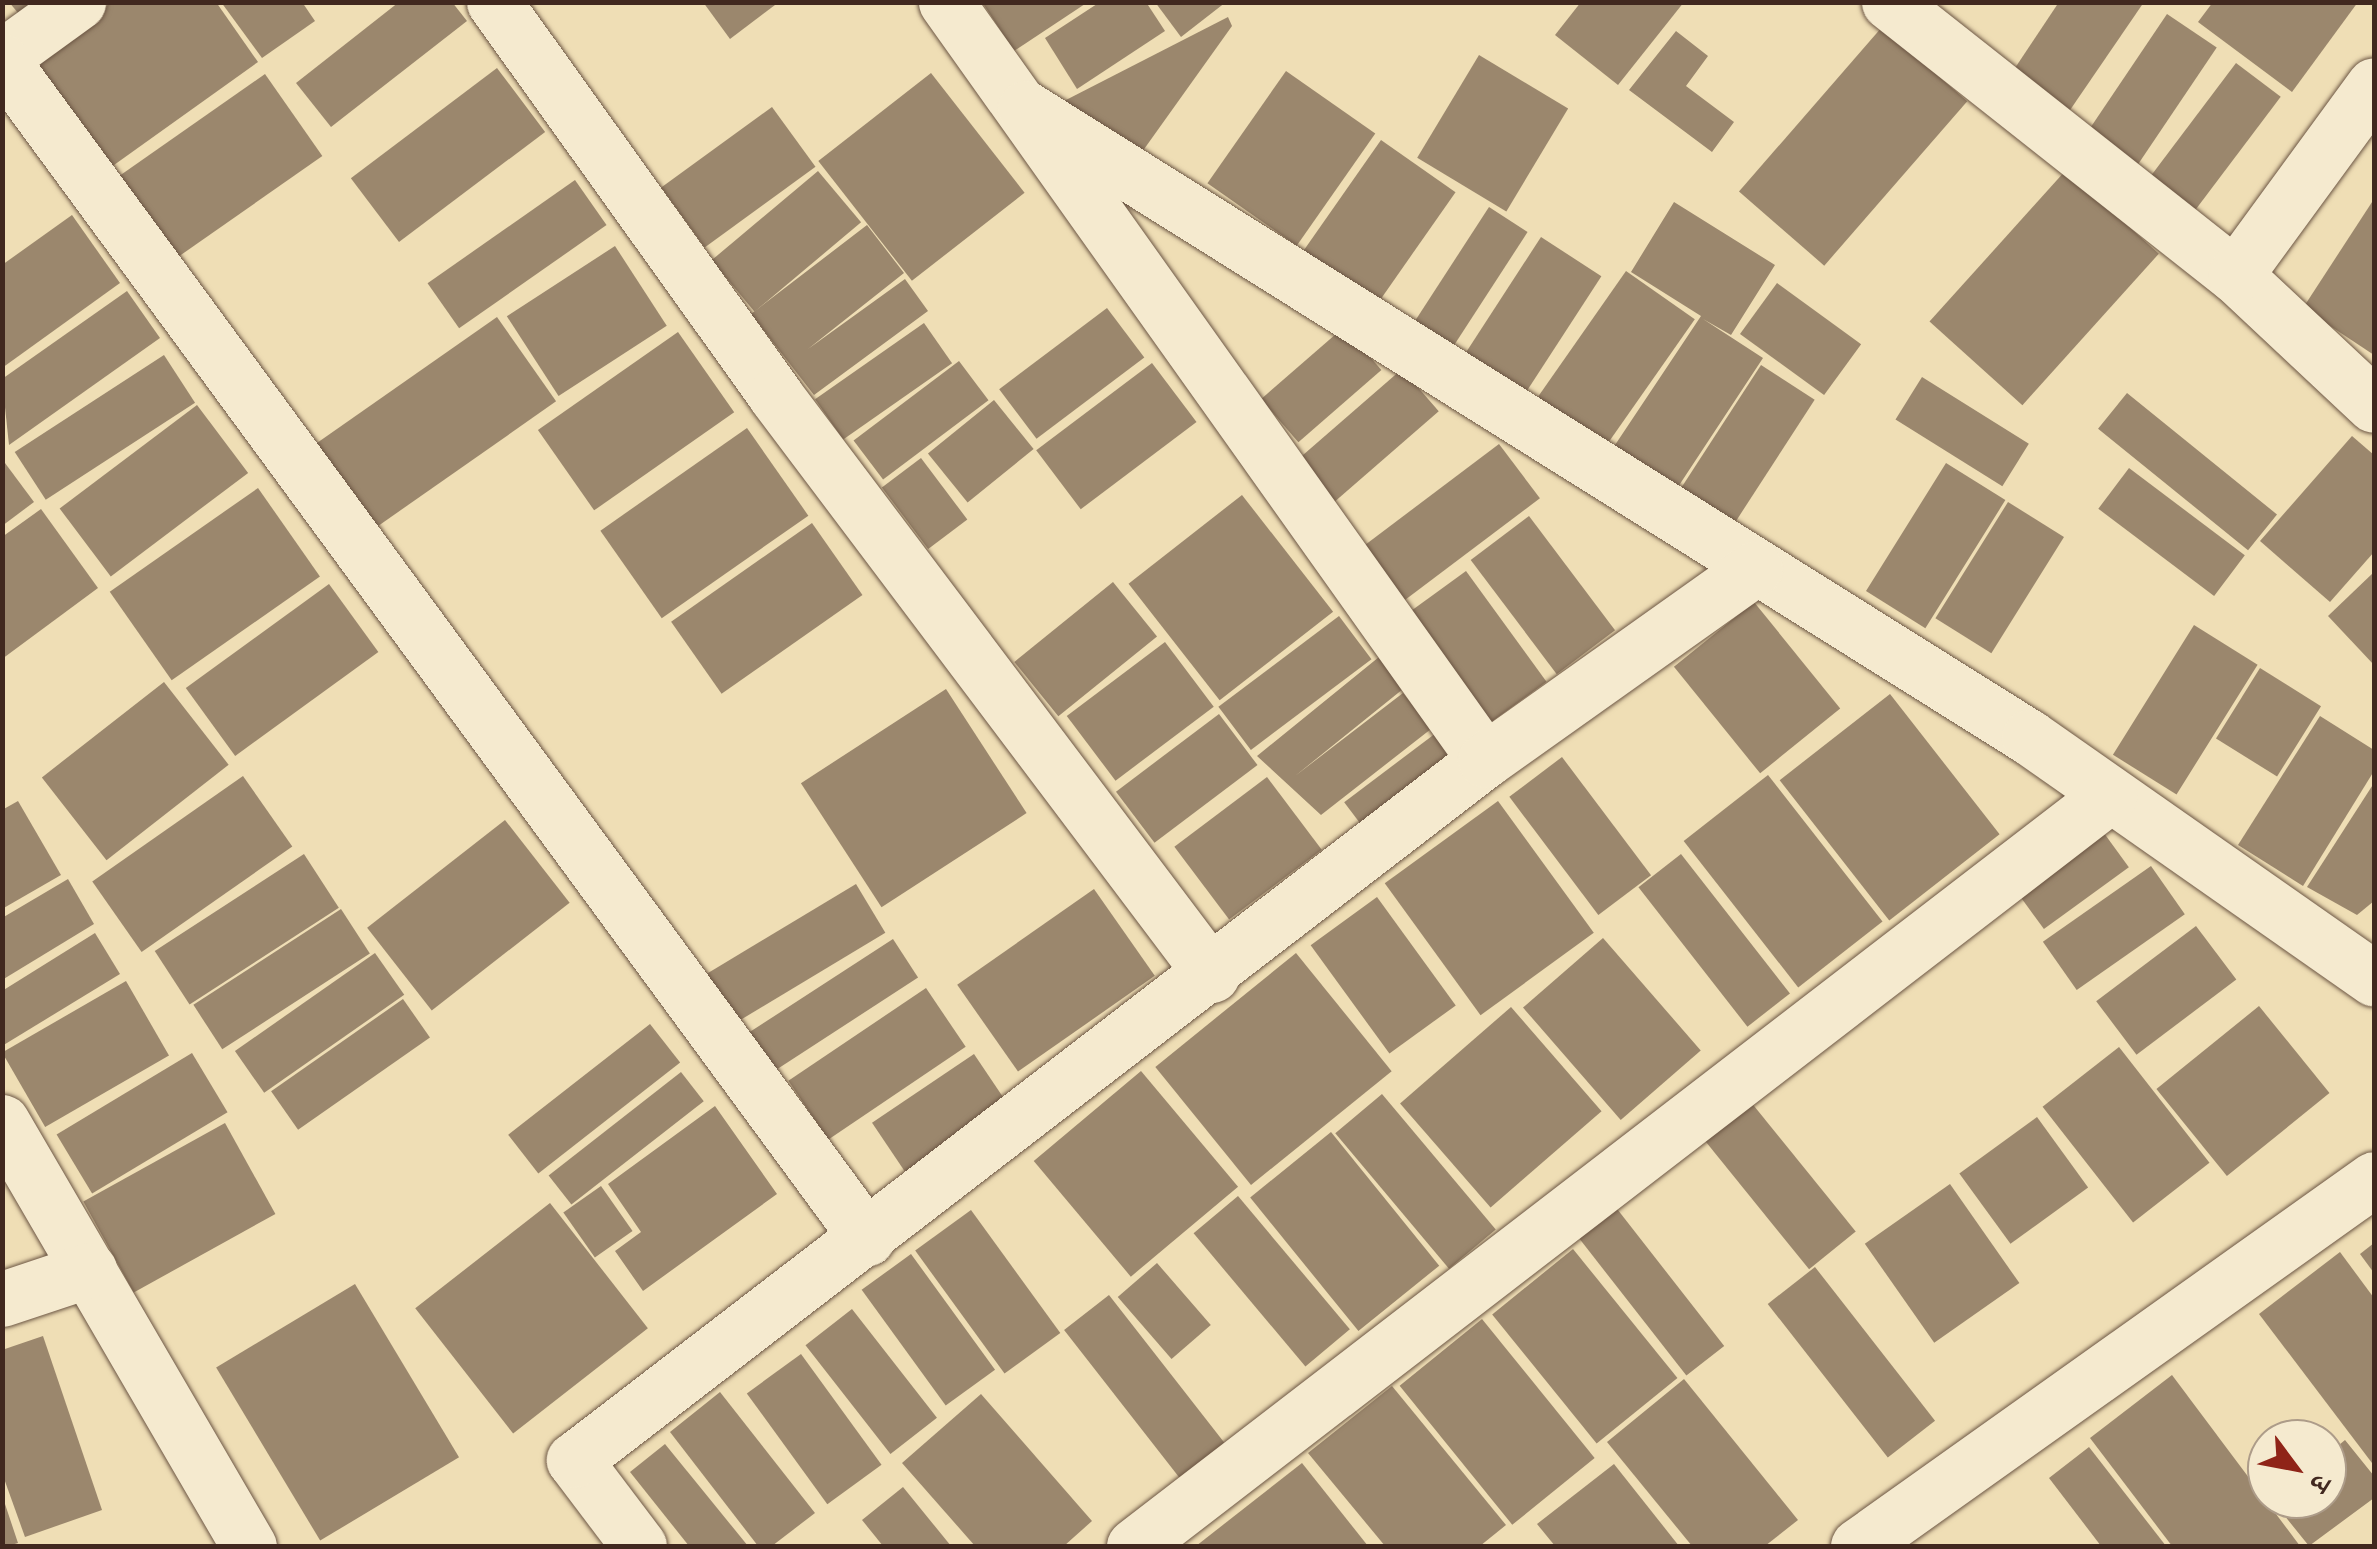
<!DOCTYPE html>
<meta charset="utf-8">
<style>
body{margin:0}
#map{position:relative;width:2377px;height:1549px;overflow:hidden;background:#efdeb5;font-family:"Gentium Book Plus","Noto Serif Devanagari",serif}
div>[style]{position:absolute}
.building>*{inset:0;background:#9b876d;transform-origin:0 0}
.roads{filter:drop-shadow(0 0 2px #6c5644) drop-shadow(0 0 2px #6c5644)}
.minor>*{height:55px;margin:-27.5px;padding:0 27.5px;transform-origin:27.5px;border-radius:27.5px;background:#f5eacf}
span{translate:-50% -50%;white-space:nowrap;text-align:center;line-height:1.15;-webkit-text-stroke:8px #f5eacf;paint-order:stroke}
.frame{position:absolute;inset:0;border:5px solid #41281f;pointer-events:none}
.north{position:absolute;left:2247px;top:1419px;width:100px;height:100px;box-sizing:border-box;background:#f5eacf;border:2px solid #ad9c89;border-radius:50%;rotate:122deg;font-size:28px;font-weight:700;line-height:40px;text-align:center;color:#41281f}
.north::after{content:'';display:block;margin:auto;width:35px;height:45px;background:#8f2418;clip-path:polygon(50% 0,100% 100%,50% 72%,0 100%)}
</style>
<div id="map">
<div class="building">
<div style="clip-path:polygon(9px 2px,53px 2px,27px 24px)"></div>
<div style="clip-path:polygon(112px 2px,216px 2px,258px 62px,107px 170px,30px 62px)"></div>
<div style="clip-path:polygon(221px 2px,302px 2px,315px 21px,262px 58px)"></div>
<div style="clip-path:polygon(399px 2px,452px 2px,467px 21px,331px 127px,296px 83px)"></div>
<div style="clip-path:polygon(703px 2px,779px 2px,730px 39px)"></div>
<div style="clip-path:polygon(982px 2px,1088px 2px,1014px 51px)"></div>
<div style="clip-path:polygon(1100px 2px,1146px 2px,1165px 31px,1077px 89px,1045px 38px)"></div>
<div style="clip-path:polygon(1155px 2px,1226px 2px,1181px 37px)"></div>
<div style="clip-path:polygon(1581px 2px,1684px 2px,1618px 85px,1555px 35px)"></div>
<div style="clip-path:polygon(2059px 2px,2144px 2px,2068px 113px,2011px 74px)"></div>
<div style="clip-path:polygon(2213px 2px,2358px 2px,2292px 92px,2198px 22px)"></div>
<div style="left:2167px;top:14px;width:60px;height:144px;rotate:34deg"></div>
<div style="clip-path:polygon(1228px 17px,1232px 26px,1137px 159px,1064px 101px)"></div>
<div style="left:1882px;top:27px;width:113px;height:218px;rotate:41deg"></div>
<div style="clip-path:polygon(1676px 31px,1708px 56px,1686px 86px,1734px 122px,1712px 152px,1629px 90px)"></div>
<div style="left:1479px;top:55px;width:104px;height:120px;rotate:31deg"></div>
<div style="left:2236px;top:63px;width:56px;height:141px;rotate:37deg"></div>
<div style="left:497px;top:68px;width:80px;height:183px;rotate:53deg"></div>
<div style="left:1286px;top:71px;width:109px;height:137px;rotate:35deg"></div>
<div style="left:931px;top:73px;width:152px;height:143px;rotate:52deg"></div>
<div style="left:265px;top:74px;width:100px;height:181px;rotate:55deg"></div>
<div style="left:772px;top:107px;width:74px;height:137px;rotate:54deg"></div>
<div style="left:1381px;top:140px;width:91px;height:140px;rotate:35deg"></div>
<div style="left:2066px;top:170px;width:125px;height:204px;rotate:42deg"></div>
<div style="left:818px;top:171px;width:67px;height:139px;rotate:50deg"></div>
<div style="left:575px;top:180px;width:55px;height:180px;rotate:55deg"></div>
<div style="clip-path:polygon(2374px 199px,2374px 355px,2303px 308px)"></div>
<div style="clip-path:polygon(1674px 202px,1775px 265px,1731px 335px,1703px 319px,1763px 358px,1676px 490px,1613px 448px,1701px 316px,1631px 272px)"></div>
<div style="left:1489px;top:207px;width:46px;height:152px;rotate:33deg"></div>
<div style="clip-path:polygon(72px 215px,120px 283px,2px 368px,2px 265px)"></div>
<div style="clip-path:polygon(867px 225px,904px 273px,808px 349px,905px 279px,928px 311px,814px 395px,751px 314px)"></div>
<div style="left:1541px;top:237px;width:72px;height:142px;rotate:33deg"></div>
<div style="left:615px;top:246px;width:95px;height:129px;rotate:57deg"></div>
<div style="left:1626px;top:271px;width:84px;height:154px;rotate:35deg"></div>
<div style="left:1777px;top:283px;width:104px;height:63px;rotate:36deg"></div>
<div style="clip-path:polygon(127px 291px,160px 338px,9px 445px,2px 379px)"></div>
<div style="left:1107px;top:308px;width:62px;height:135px;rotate:53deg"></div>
<div style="left:497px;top:317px;width:103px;height:222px;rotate:55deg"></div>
<div style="left:924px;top:323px;width:49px;height:133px;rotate:55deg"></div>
<div style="left:1344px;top:327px;width:57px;height:110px;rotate:49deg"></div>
<div style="left:678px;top:332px;width:98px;height:171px;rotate:55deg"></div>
<div style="left:164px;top:355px;width:57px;height:178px;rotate:57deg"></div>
<div style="left:959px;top:361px;width:49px;height:132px;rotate:53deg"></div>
<div style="left:1152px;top:363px;width:74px;height:145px;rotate:53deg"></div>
<div style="left:1761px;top:365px;width:64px;height:147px;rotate:33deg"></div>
<div style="left:1402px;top:369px;width:56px;height:138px;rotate:49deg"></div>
<div style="left:1922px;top:377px;width:126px;height:50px;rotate:32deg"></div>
<div style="left:2127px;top:393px;width:193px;height:46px;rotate:39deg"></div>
<div style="left:994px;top:400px;width:63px;height:85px;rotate:51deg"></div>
<div style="left:197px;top:405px;width:85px;height:172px;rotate:53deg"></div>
<div style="left:747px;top:428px;width:107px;height:179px;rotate:55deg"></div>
<div style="clip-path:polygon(2352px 436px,2374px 455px,2374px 552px,2330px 602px,2260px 541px)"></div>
<div style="left:1499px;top:444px;width:68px;height:174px;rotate:53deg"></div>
<div style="left:921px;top:458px;width:77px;height:49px;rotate:53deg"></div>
<div style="clip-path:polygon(2px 459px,34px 502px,2px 526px)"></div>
<div style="left:1946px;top:463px;width:70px;height:151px;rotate:32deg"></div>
<div style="left:2129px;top:468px;width:145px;height:51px;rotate:37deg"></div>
<div style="left:258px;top:488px;width:108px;height:181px;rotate:55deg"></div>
<div style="left:1242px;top:495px;width:148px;height:144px;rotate:52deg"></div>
<div style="left:2008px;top:502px;width:66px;height:137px;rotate:32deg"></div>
<div style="clip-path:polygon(41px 509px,98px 588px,2px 659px,2px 537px)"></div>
<div style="left:1529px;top:516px;width:143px;height:73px;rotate:53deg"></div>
<div style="left:812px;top:523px;width:88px;height:172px;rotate:55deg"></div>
<div style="left:1466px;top:571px;width:137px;height:71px;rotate:54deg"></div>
<div style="clip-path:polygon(2374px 572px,2374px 665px,2328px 616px)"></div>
<div style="left:1113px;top:582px;width:70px;height:127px;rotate:51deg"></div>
<div style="left:329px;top:584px;width:84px;height:177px;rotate:54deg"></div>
<div style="left:1754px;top:602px;width:137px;height:103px;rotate:51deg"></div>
<div style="left:1339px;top:616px;width:54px;height:151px;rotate:53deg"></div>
<div style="left:2194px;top:625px;width:75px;height:153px;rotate:32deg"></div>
<div style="left:1165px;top:642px;width:81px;height:123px;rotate:53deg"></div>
<div style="clip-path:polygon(1379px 657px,1403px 689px,1295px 776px,1403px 693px,1431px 729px,1321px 815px,1257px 756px)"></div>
<div style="left:2260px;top:668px;width:72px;height:83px;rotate:32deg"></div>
<div style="left:164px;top:682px;width:105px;height:155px;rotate:52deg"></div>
<div style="left:946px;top:689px;width:148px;height:173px;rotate:57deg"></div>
<div style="left:1890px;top:694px;width:178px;height:140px;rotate:52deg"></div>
<div style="left:1219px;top:714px;width:64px;height:129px;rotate:53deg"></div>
<div style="clip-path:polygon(2320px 716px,2374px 750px,2374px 771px,2303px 886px,2238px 845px)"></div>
<div style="left:1436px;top:733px;width:34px;height:115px;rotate:53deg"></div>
<div style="left:1562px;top:757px;width:148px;height:66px;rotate:53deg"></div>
<div style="left:1768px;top:775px;width:186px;height:107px;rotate:52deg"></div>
<div style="left:243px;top:776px;width:86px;height:184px;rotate:55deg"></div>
<div style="left:1267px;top:777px;width:91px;height:116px;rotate:53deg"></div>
<div style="clip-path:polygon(2374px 783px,2374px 901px,2357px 915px,2307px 887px)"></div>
<div style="clip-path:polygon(18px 801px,61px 875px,2px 909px,2px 810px)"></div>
<div style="left:1498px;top:801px;width:163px;height:140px;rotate:54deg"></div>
<div style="left:2093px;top:818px;width:61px;height:105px;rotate:54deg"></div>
<div style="left:505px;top:820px;width:105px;height:175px;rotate:52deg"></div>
<div style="left:304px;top:854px;width:64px;height:178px;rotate:57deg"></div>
<div style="left:1681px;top:854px;width:177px;height:54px;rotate:52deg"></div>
<div style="left:2151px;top:866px;width:59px;height:132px;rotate:55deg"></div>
<div style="clip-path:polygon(68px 879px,94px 924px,2px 980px,2px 918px)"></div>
<div style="left:856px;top:884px;width:57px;height:175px;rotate:59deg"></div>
<div style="left:1094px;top:889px;width:106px;height:167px;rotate:55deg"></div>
<div style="left:1377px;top:897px;width:134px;height:82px;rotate:54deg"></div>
<div style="left:341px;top:909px;width:53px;height:176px;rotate:57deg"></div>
<div style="left:2196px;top:926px;width:67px;height:125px;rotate:53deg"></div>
<div style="clip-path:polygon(95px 933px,120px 974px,2px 1046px,2px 991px)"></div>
<div style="left:1603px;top:938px;width:149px;height:106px;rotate:49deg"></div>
<div style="left:893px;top:939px;width:46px;height:187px;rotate:57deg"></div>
<div style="left:375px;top:953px;width:51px;height:171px;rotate:55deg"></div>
<div style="left:1296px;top:953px;width:152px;height:181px;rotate:51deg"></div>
<div style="left:126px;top:981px;width:86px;height:143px;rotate:60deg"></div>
<div style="left:926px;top:988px;width:71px;height:166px;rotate:56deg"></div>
<div style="left:403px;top:999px;width:47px;height:161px;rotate:55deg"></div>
<div style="left:2259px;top:1006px;width:112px;height:132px;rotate:51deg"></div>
<div style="left:1511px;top:1007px;width:138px;height:147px;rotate:49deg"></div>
<div style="left:650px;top:1024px;width:49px;height:180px;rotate:52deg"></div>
<div style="left:2119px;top:1047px;width:147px;height:97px;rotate:52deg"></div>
<div style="left:192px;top:1053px;width:69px;height:158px;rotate:59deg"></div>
<div style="left:974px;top:1054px;width:65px;height:123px;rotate:56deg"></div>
<div style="left:1141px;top:1071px;width:151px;height:140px;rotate:50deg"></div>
<div style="left:681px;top:1072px;width:37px;height:168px;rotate:52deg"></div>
<div style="left:1382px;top:1094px;width:177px;height:61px;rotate:50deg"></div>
<div style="left:1750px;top:1101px;width:168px;height:60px;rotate:51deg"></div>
<div style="clip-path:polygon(715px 1106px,777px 1194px,643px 1291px,615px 1251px,641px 1232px,608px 1184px)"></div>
<div style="left:2037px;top:1117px;width:87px;height:96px;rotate:54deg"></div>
<div style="left:225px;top:1123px;width:104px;height:162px;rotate:61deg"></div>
<div style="left:1331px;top:1132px;width:172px;height:104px;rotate:51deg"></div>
<div style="left:1950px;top:1184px;width:121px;height:104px;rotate:55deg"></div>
<div style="left:601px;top:1186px;width:55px;height:46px;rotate:55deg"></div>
<div style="left:1238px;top:1196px;width:174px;height:58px;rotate:50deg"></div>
<div style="left:550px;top:1203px;width:159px;height:171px;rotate:52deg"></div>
<div style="left:1614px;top:1205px;width:179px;height:48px;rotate:52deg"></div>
<div style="left:971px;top:1210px;width:152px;height:69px;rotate:54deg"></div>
<div style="clip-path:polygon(2374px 1243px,2374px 1273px,2360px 1254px)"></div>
<div style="left:1573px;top:1249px;width:166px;height:104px;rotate:51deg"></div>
<div style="clip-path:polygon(2340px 1252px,2374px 1298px,2372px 1463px,2259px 1314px)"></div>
<div style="left:911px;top:1254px;width:143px;height:61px;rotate:54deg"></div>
<div style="left:1157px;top:1263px;width:82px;height:52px;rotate:49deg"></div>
<div style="left:1815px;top:1267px;width:195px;height:60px;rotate:52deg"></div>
<div style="left:355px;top:1284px;width:202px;height:162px;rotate:59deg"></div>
<div style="left:1109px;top:1295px;width:196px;height:57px;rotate:52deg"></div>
<div style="left:852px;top:1309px;width:138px;height:59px;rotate:52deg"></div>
<div style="left:1482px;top:1319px;width:179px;height:106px;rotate:51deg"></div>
<div style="clip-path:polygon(43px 1336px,102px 1510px,25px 1537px,2px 1473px,2px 1350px)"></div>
<div style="left:801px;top:1354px;width:137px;height:67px;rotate:54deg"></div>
<div style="clip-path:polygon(2172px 1375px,2300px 1546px,2172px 1546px,2090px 1438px)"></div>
<div style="clip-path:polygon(1684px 1379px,1798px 1520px,1765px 1546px,1692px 1546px,1607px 1442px)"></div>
<div style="clip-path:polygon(1392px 1386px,1506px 1525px,1480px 1546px,1385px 1546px,1308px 1453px)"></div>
<div style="clip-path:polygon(720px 1392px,815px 1513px,772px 1546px,758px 1546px,670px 1432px)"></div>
<div style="clip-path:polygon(981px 1394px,1092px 1521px,1064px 1546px,975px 1546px,902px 1463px)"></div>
<div style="clip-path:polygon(2345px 1440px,2374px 1476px,2374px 1498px,2309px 1546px,2271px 1499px,2327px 1499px,2327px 1455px)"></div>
<div style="clip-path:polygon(665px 1444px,748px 1546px,689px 1546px,630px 1472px)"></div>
<div style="clip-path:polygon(2089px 1447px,2166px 1546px,2101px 1546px,2049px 1478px)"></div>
<div style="clip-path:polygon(1302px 1463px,1368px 1546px,1196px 1546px)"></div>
<div style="clip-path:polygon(1614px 1464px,1679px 1546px,1555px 1546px,1537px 1524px)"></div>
<div style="clip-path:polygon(903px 1487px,951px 1546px,883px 1546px,862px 1520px)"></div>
<div style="clip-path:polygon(3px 1498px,18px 1543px,8px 1546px,2px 1546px)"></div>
</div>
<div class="roads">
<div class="minor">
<div style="left:494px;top:2px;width:483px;rotate:54.4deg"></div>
<div style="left:775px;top:395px;width:726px;rotate:53deg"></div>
<div style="left:946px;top:2px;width:930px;rotate:54.58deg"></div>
<div style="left:1889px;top:2px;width:441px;rotate:38.3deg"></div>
<div style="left:2235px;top:275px;width:190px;rotate:43.1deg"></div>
<div style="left:2px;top:57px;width:94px;rotate:-35.9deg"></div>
<div style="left:2px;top:61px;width:1461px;rotate:53.69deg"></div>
<div style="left:1025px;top:108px;width:1185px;rotate:32.07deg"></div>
<div style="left:2029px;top:737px;width:421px;rotate:35deg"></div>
<div style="left:2235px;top:275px;width:235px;rotate:-53.8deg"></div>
<div style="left:2px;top:1122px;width:491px;rotate:59.8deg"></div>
<div style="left:2px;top:1299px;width:92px;rotate:-18.4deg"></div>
<div style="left:639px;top:1546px;width:108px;rotate:-127.1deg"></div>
<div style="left:574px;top:1460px;width:1149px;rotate:-37.54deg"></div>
<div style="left:1485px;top:760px;width:331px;rotate:-35.4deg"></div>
<div style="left:1134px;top:1546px;width:1231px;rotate:-37.58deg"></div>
<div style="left:1858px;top:1546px;width:633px;rotate:-35.42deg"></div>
</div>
</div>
<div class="frame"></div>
<div class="north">उ</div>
</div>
